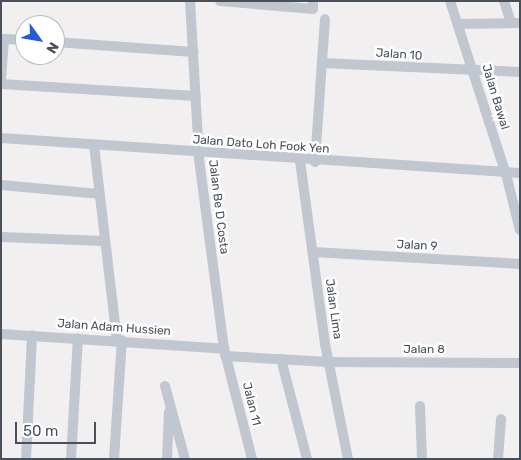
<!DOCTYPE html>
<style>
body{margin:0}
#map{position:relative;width:521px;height:460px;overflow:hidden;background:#f1efef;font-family:Rubik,sans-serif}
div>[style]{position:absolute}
.minor>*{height:10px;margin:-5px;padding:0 5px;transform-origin:5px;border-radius:5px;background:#c0c7d0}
span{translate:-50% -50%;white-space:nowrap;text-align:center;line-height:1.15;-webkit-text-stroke:5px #fff;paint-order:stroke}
.street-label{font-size:12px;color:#48505b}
.frame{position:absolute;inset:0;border:2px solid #48505b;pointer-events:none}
.north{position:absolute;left:15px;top:15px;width:50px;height:50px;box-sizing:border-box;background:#fff;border:1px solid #b6b9bd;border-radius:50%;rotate:122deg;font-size:14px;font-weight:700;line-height:20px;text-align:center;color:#48505b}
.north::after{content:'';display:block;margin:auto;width:18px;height:22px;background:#255cd5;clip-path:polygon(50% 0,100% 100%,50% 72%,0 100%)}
.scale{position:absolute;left:15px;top:422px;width:81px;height:22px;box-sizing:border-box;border:2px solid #48505b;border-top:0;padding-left:6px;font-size:15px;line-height:18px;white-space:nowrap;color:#48505b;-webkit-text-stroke:4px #fff;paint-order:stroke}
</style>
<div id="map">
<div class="minor">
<div style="left:190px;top:1px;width:158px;rotate:86.7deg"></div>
<div style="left:199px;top:159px;width:192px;rotate:82.5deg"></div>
<div style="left:224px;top:349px;width:114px;rotate:75.7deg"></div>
<div style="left:220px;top:1px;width:93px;rotate:4.9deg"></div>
<div style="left:313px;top:9px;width:8px;rotate:-90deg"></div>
<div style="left:450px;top:1px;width:182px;rotate:72.1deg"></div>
<div style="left:506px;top:174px;width:58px;rotate:76deg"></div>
<div style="left:504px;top:1px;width:22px;rotate:72deg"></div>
<div style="left:459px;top:24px;width:61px;rotate:-0.9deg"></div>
<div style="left:1px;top:39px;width:24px;rotate:2deg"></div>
<div style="left:55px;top:42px;width:139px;rotate:4.1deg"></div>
<div style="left:322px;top:63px;width:198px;rotate:2.6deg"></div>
<div style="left:1px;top:79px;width:40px;rotate:-85.7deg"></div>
<div style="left:1px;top:84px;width:195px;rotate:3.5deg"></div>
<div style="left:1px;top:138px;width:520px;rotate:3.86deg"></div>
<div style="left:94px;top:145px;width:196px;rotate:83.3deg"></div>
<div style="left:300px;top:161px;width:185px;rotate:82.2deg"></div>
<div style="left:325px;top:344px;width:117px;rotate:78.7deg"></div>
<div style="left:315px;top:162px;width:143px;rotate:-86deg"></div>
<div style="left:1px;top:185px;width:98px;rotate:5.2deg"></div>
<div style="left:1px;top:237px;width:103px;rotate:2.2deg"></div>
<div style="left:313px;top:252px;width:207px;rotate:3.3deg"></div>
<div style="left:1px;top:334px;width:224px;rotate:3.8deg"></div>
<div style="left:225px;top:356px;width:104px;rotate:3.3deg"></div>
<div style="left:329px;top:362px;width:191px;rotate:0.3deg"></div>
<div style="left:281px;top:359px;width:103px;rotate:75.4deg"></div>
<div style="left:165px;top:386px;width:76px;rotate:74.7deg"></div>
<div style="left:420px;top:406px;width:53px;rotate:87.8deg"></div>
<div style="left:26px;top:459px;width:124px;rotate:-87.2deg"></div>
<div style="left:71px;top:459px;width:121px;rotate:-86.7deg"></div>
<div style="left:114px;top:459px;width:119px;rotate:-86.2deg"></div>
<div style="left:167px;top:459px;width:47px;rotate:-87.6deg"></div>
<div style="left:498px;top:459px;width:40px;rotate:-85.7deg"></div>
</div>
<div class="street-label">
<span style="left:399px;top:55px;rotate:4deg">Jalan 10</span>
<span style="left:495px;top:97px;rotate:73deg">Jalan Bawal</span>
<span style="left:261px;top:145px;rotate:4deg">Jalan Dato Loh Fook Yen</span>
<span style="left:218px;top:207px;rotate:83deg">Jalan Be D Costa</span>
<span style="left:417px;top:246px;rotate:3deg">Jalan 9</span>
<span style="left:333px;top:309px;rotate:82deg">Jalan Lima</span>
<span style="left:114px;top:328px;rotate:4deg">Jalan Adam Hussien</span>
<span style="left:424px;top:350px">Jalan 8</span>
<span style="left:251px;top:404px;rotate:76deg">Jalan 11</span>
</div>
<div class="frame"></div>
<div class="north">N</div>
<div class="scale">50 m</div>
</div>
